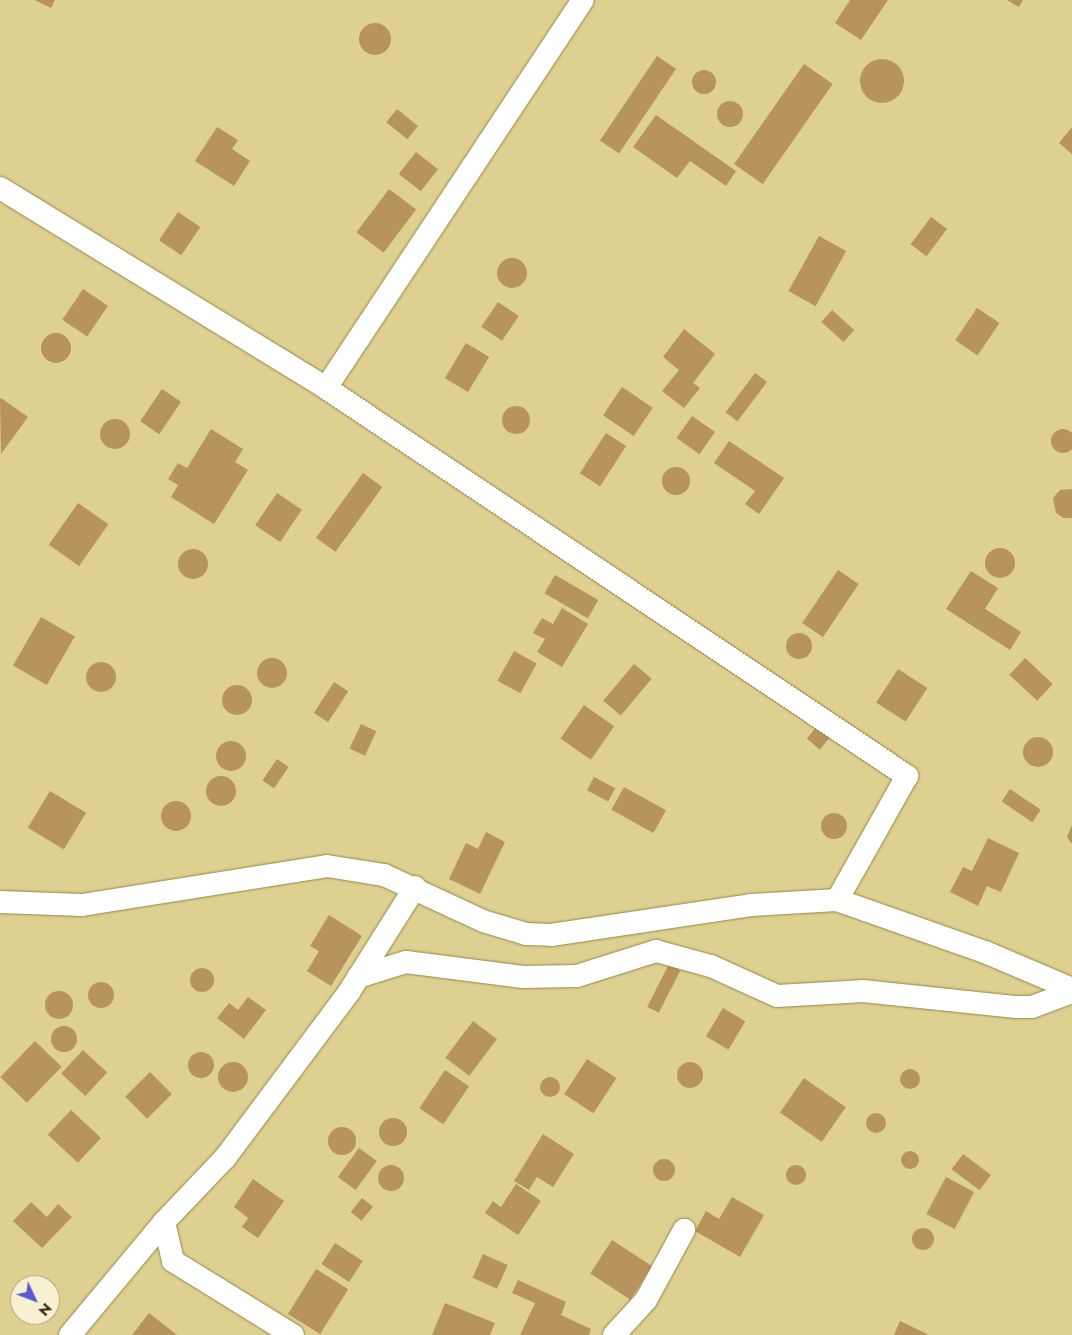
<!DOCTYPE html>
<style>
body{margin:0}
#map{position:relative;width:1072px;height:1335px;overflow:hidden;background:#ddd090;font-family:Jost,sans-serif}
div>[style]{position:absolute}
.building>*{inset:0;background:#b7945d;transform-origin:0 0}
.round{border-radius:50%}
.roads{filter:drop-shadow(0 0 1px #948749) drop-shadow(0 0 1px #948749)}
.minor>*{height:22px;margin:-11px;padding:0 11px;transform-origin:11px;border-radius:11px;background:#fff}
span{translate:-50% -50%;white-space:nowrap;text-align:center;line-height:1.15;-webkit-text-stroke:4.5px #f7f1d1;paint-order:stroke}
.north{position:absolute;left:10px;top:1275px;width:50px;height:50px;box-sizing:border-box;background:#f7f1d1;border:1px solid #a6a082;border-radius:50%;rotate:133deg;font-size:14px;font-weight:700;line-height:20px;text-align:center;color:#2c260c}
.north::after{content:'';display:block;margin:auto;width:18px;height:22px;background:#595ad2;clip-path:polygon(50% 0,100% 100%,50% 72%,0 100%)}
</style>
<div id="map">
<div class="building">
<div style="clip-path:polygon(35px 0,55px 0,51px 8px)"></div>
<div style="clip-path:polygon(850px 0,888px 0,861px 40px,835px 23px)"></div>
<div style="clip-path:polygon(1007px 0,1023px 0,1019px 7px)"></div>
<div class="round" style="left:359px;top:23px;width:32px;height:32px"></div>
<div style="left:657px;top:56px;width:23px;height:102px;rotate:34deg"></div>
<div class="round" style="left:860px;top:59px;width:44px;height:44px"></div>
<div style="left:804px;top:64px;width:35px;height:122px;rotate:35deg"></div>
<div class="round" style="left:692px;top:70px;width:24px;height:24px"></div>
<div class="round" style="left:717px;top:101px;width:26px;height:26px"></div>
<div style="left:397px;top:109px;width:27px;height:17px;rotate:39deg"></div>
<div style="clip-path:polygon(656px 115px,736px 171px,726px 186px,690px 161px,677px 178px,633px 147px)"></div>
<div style="clip-path:polygon(217px 127px,238px 140px,232px 149px,250px 161px,234px 186px,195px 161px)"></div>
<div style="clip-path:polygon(1072px 127px,1072px 154px,1059px 143px)"></div>
<div style="left:416px;top:152px;width:28px;height:28px;rotate:38deg"></div>
<div style="left:389px;top:189px;width:34px;height:54px;rotate:37deg"></div>
<div style="left:178px;top:212px;width:27px;height:34px;rotate:34deg"></div>
<div style="left:931px;top:217px;width:20px;height:34px;rotate:37deg"></div>
<div style="left:819px;top:236px;width:31px;height:63px;rotate:29deg"></div>
<div class="round" style="left:497px;top:258px;width:30px;height:30px"></div>
<div style="left:83px;top:289px;width:30px;height:37px;rotate:34deg"></div>
<div style="left:498px;top:302px;width:25px;height:30px;rotate:34deg"></div>
<div style="left:977px;top:308px;width:27px;height:39px;rotate:34deg"></div>
<div style="left:832px;top:310px;width:30px;height:16px;rotate:42deg"></div>
<div style="clip-path:polygon(684px 329px,715px 354px,693px 383px,700px 388px,684px 408px,662px 391px,679px 370px,663px 357px)"></div>
<div class="round" style="left:41px;top:333px;width:30px;height:30px"></div>
<div style="left:466px;top:343px;width:27px;height:41px;rotate:31deg"></div>
<div style="left:755px;top:373px;width:15px;height:49px;rotate:37deg"></div>
<div style="left:622px;top:387px;width:37px;height:34px;rotate:34deg"></div>
<div style="left:162px;top:389px;width:23px;height:39px;rotate:34deg"></div>
<div style="clip-path:polygon(1px 398px,28px 417px,1px 454px,0 399px)"></div>
<div class="round" style="left:502px;top:406px;width:28px;height:28px"></div>
<div style="left:692px;top:416px;width:28px;height:27px;rotate:35deg"></div>
<div class="round" style="left:100px;top:419px;width:30px;height:30px"></div>
<div class="round" style="left:1051px;top:429px;width:24px;height:24px"></div>
<div style="clip-path:polygon(211px 429px,243px 449px,235px 462px,248px 470px,214px 524px,171px 497px,178px 485px,168px 479px,178px 463px,187px 468px)"></div>
<div style="left:606px;top:433px;width:24px;height:48px;rotate:33deg"></div>
<div style="clip-path:polygon(729px 441px,784px 478px,759px 514px,745px 504px,755px 491px,714px 463px)"></div>
<div class="round" style="left:662px;top:467px;width:28px;height:28px"></div>
<div style="left:363px;top:473px;width:24px;height:80px;rotate:36deg"></div>
<div style="clip-path:polygon(1072px 489px,1072px 518px,1064px 518px,1056px 513px,1053px 498px,1060px 490px)"></div>
<div style="left:277px;top:493px;width:30px;height:39px;rotate:34deg"></div>
<div style="left:78px;top:503px;width:37px;height:51px;rotate:35deg"></div>
<div class="round" style="left:985px;top:548px;width:30px;height:30px"></div>
<div class="round" style="left:178px;top:549px;width:30px;height:30px"></div>
<div style="left:838px;top:570px;width:25px;height:64px;rotate:34deg"></div>
<div style="clip-path:polygon(971px 571px,998px 588px,985px 609px,1021px 632px,1010px 650px,946px 609px)"></div>
<div style="left:555px;top:575px;width:50px;height:21px;rotate:30deg"></div>
<div style="clip-path:polygon(562px 608px,588px 624px,562px 667px,537px 652px,545px 639px,533px 633px,542px 618px,553px 624px)"></div>
<div style="left:41px;top:617px;width:39px;height:56px;rotate:30deg"></div>
<div class="round" style="left:786px;top:633px;width:26px;height:26px"></div>
<div style="left:514px;top:651px;width:26px;height:34px;rotate:29deg"></div>
<div class="round" style="left:257px;top:658px;width:30px;height:30px"></div>
<div style="left:1025px;top:658px;width:38px;height:23px;rotate:43deg"></div>
<div class="round" style="left:86px;top:662px;width:30px;height:30px"></div>
<div style="left:634px;top:664px;width:23px;height:48px;rotate:40deg"></div>
<div style="left:898px;top:669px;width:35px;height:40px;rotate:33deg"></div>
<div style="left:334px;top:682px;width:17px;height:37px;rotate:33deg"></div>
<div class="round" style="left:222px;top:685px;width:30px;height:30px"></div>
<div style="left:584px;top:705px;width:37px;height:41px;rotate:35deg"></div>
<div style="left:361px;top:724px;width:17px;height:27px;rotate:25deg"></div>
<div style="left:819px;top:724px;width:17px;height:19px;rotate:40deg"></div>
<div class="round" style="left:1023px;top:737px;width:30px;height:30px"></div>
<div class="round" style="left:216px;top:741px;width:30px;height:30px"></div>
<div style="left:277px;top:759px;width:14px;height:26px;rotate:34deg"></div>
<div class="round" style="left:206px;top:776px;width:30px;height:30px"></div>
<div style="left:594px;top:777px;width:24px;height:15px;rotate:28deg"></div>
<div style="left:624px;top:787px;width:48px;height:26px;rotate:29deg"></div>
<div style="left:1010px;top:789px;width:37px;height:15px;rotate:34deg"></div>
<div style="left:50px;top:791px;width:42px;height:43px;rotate:31deg"></div>
<div class="round" style="left:161px;top:801px;width:30px;height:30px"></div>
<div class="round" style="left:821px;top:813px;width:26px;height:26px"></div>
<div style="clip-path:polygon(1072px 825px,1072px 844px,1067px 837px)"></div>
<div style="clip-path:polygon(486px 832px,505px 842px,480px 894px,449px 879px,466px 843px,478px 849px)"></div>
<div style="clip-path:polygon(988px 838px,1019px 853px,1001px 892px,987px 886px,978px 906px,950px 892px,963px 867px,972px 871px)"></div>
<div style="clip-path:polygon(329px 915px,362px 936px,331px 986px,307px 971px,319px 951px,310px 946px)"></div>
<div style="left:669px;top:964px;width:13px;height:48px;rotate:27deg"></div>
<div class="round" style="left:190px;top:968px;width:24px;height:24px"></div>
<div class="round" style="left:88px;top:982px;width:26px;height:26px"></div>
<div class="round" style="left:45px;top:991px;width:28px;height:28px"></div>
<div style="clip-path:polygon(248px 997px,266px 1010px,244px 1039px,217px 1018px,229px 1003px,238px 1010px)"></div>
<div style="left:723px;top:1008px;width:26px;height:33px;rotate:31deg"></div>
<div style="left:473px;top:1021px;width:30px;height:46px;rotate:37deg"></div>
<div class="round" style="left:51px;top:1026px;width:26px;height:26px"></div>
<div style="left:35px;top:1041px;width:37px;height:50px;rotate:44deg"></div>
<div style="left:83px;top:1050px;width:33px;height:32px;rotate:43deg"></div>
<div class="round" style="left:188px;top:1052px;width:26px;height:26px"></div>
<div style="left:587px;top:1059px;width:35px;height:42px;rotate:33deg"></div>
<div class="round" style="left:677px;top:1062px;width:26px;height:26px"></div>
<div class="round" style="left:218px;top:1062px;width:30px;height:30px"></div>
<div class="round" style="left:900px;top:1069px;width:20px;height:20px"></div>
<div style="left:445px;top:1070px;width:29px;height:46px;rotate:34deg"></div>
<div style="left:150px;top:1072px;width:31px;height:35px;rotate:45deg"></div>
<div class="round" style="left:540px;top:1077px;width:20px;height:20px"></div>
<div style="left:804px;top:1078px;width:51px;height:42px;rotate:35deg"></div>
<div style="left:71px;top:1110px;width:41px;height:34px;rotate:43deg"></div>
<div class="round" style="left:866px;top:1113px;width:20px;height:20px"></div>
<div class="round" style="left:379px;top:1118px;width:28px;height:28px"></div>
<div class="round" style="left:328px;top:1127px;width:28px;height:28px"></div>
<div style="clip-path:polygon(543px 1134px,574px 1154px,553px 1187px,537px 1177px,529px 1190px,514px 1181px)"></div>
<div style="left:359px;top:1148px;width:22px;height:36px;rotate:36deg"></div>
<div class="round" style="left:901px;top:1151px;width:18px;height:18px"></div>
<div style="left:963px;top:1154px;width:35px;height:19px;rotate:37deg"></div>
<div class="round" style="left:653px;top:1159px;width:22px;height:22px"></div>
<div class="round" style="left:378px;top:1165px;width:26px;height:26px"></div>
<div class="round" style="left:786px;top:1165px;width:20px;height:20px"></div>
<div style="left:946px;top:1177px;width:32px;height:42px;rotate:28deg"></div>
<div style="clip-path:polygon(253px 1179px,284px 1201px,258px 1238px,242px 1227px,248px 1218px,234px 1207px)"></div>
<div style="clip-path:polygon(516px 1184px,541px 1201px,518px 1235px,485px 1213px,493px 1201px,501px 1207px)"></div>
<div style="clip-path:polygon(732px 1197px,764px 1215px,740px 1257px,695px 1231px,706px 1211px,719px 1219px)"></div>
<div style="left:362px;top:1198px;width:14px;height:18px;rotate:39deg"></div>
<div style="clip-path:polygon(31px 1202px,47px 1217px,58px 1204px,72px 1217px,42px 1248px,13px 1221px)"></div>
<div class="round" style="left:912px;top:1228px;width:22px;height:22px"></div>
<div style="left:612px;top:1240px;width:48px;height:40px;rotate:33deg"></div>
<div style="left:335px;top:1243px;width:33px;height:25px;rotate:33deg"></div>
<div style="left:483px;top:1254px;width:27px;height:26px;rotate:24deg"></div>
<div style="left:316px;top:1269px;width:38px;height:53px;rotate:32deg"></div>
<div style="clip-path:polygon(518px 1280px,566px 1302px,561px 1315px,591px 1329px,589px 1335px,520px 1335px,535px 1303px,512px 1293px)"></div>
<div style="clip-path:polygon(445px 1303px,495px 1323px,490px 1335px,432px 1335px)"></div>
<div style="clip-path:polygon(149px 1313px,177px 1335px,132px 1335px)"></div>
<div style="clip-path:polygon(900px 1321px,929px 1335px,894px 1335px)"></div>
</div>
<div class="roads">
<div class="minor">
<div style="left:0;top:188px;width:382px;rotate:31.5deg"></div>
<div style="left:326px;top:388px;width:699px;rotate:33.74deg"></div>
<div style="left:907px;top:776px;width:142px;rotate:119.4deg"></div>
<div style="left:326px;top:388px;width:465px;rotate:-56.5deg"></div>
<div style="left:0;top:902px;width:82px;rotate:2.1deg"></div>
<div style="left:82px;top:905px;width:248px;rotate:-9deg"></div>
<div style="left:327px;top:866px;width:58px;rotate:9deg"></div>
<div style="left:384px;top:875px;width:109px;rotate:24.9deg"></div>
<div style="left:483px;top:921px;width:45px;rotate:16.8deg"></div>
<div style="left:526px;top:934px;width:25px;rotate:2deg"></div>
<div style="left:551px;top:935px;width:202px;rotate:-8.5deg"></div>
<div style="left:751px;top:905px;width:86px;rotate:-3.3deg"></div>
<div style="left:837px;top:900px;width:157px;rotate:19.4deg"></div>
<div style="left:985px;top:952px;width:95px;rotate:23deg"></div>
<div style="left:358px;top:977px;width:50px;rotate:-17.4deg"></div>
<div style="left:406px;top:962px;width:118px;rotate:7.3deg"></div>
<div style="left:523px;top:977px;width:54px;rotate:-1.1deg"></div>
<div style="left:577px;top:976px;width:83px;rotate:-17.6deg"></div>
<div style="left:656px;top:951px;width:57px;rotate:15.3deg"></div>
<div style="left:711px;top:966px;width:72px;rotate:24.4deg"></div>
<div style="left:777px;top:996px;width:86px;rotate:-3.3deg"></div>
<div style="left:863px;top:991px;width:154px;rotate:6deg"></div>
<div style="left:1016px;top:1007px;width:16px"></div>
<div style="left:1032px;top:1007px;width:43px;rotate:-20.6deg"></div>
<div style="left:164px;top:1222px;width:40px;rotate:77deg"></div>
<div style="left:173px;top:1261px;width:141px;rotate:31.7deg"></div>
<div style="left:70px;top:1335px;width:147px;rotate:-50.2deg"></div>
<div style="left:164px;top:1222px;width:88px;rotate:-46.4deg"></div>
<div style="left:225px;top:1158px;width:207px;rotate:-53.2deg"></div>
<div style="left:349px;top:992px;width:124px;rotate:-57.8deg"></div>
<div style="left:614px;top:1335px;width:47px;rotate:-47.6deg"></div>
<div style="left:646px;top:1300px;width:80px;rotate:-61.5deg"></div>
</div>
</div>
<div class="north">N</div>
</div>
